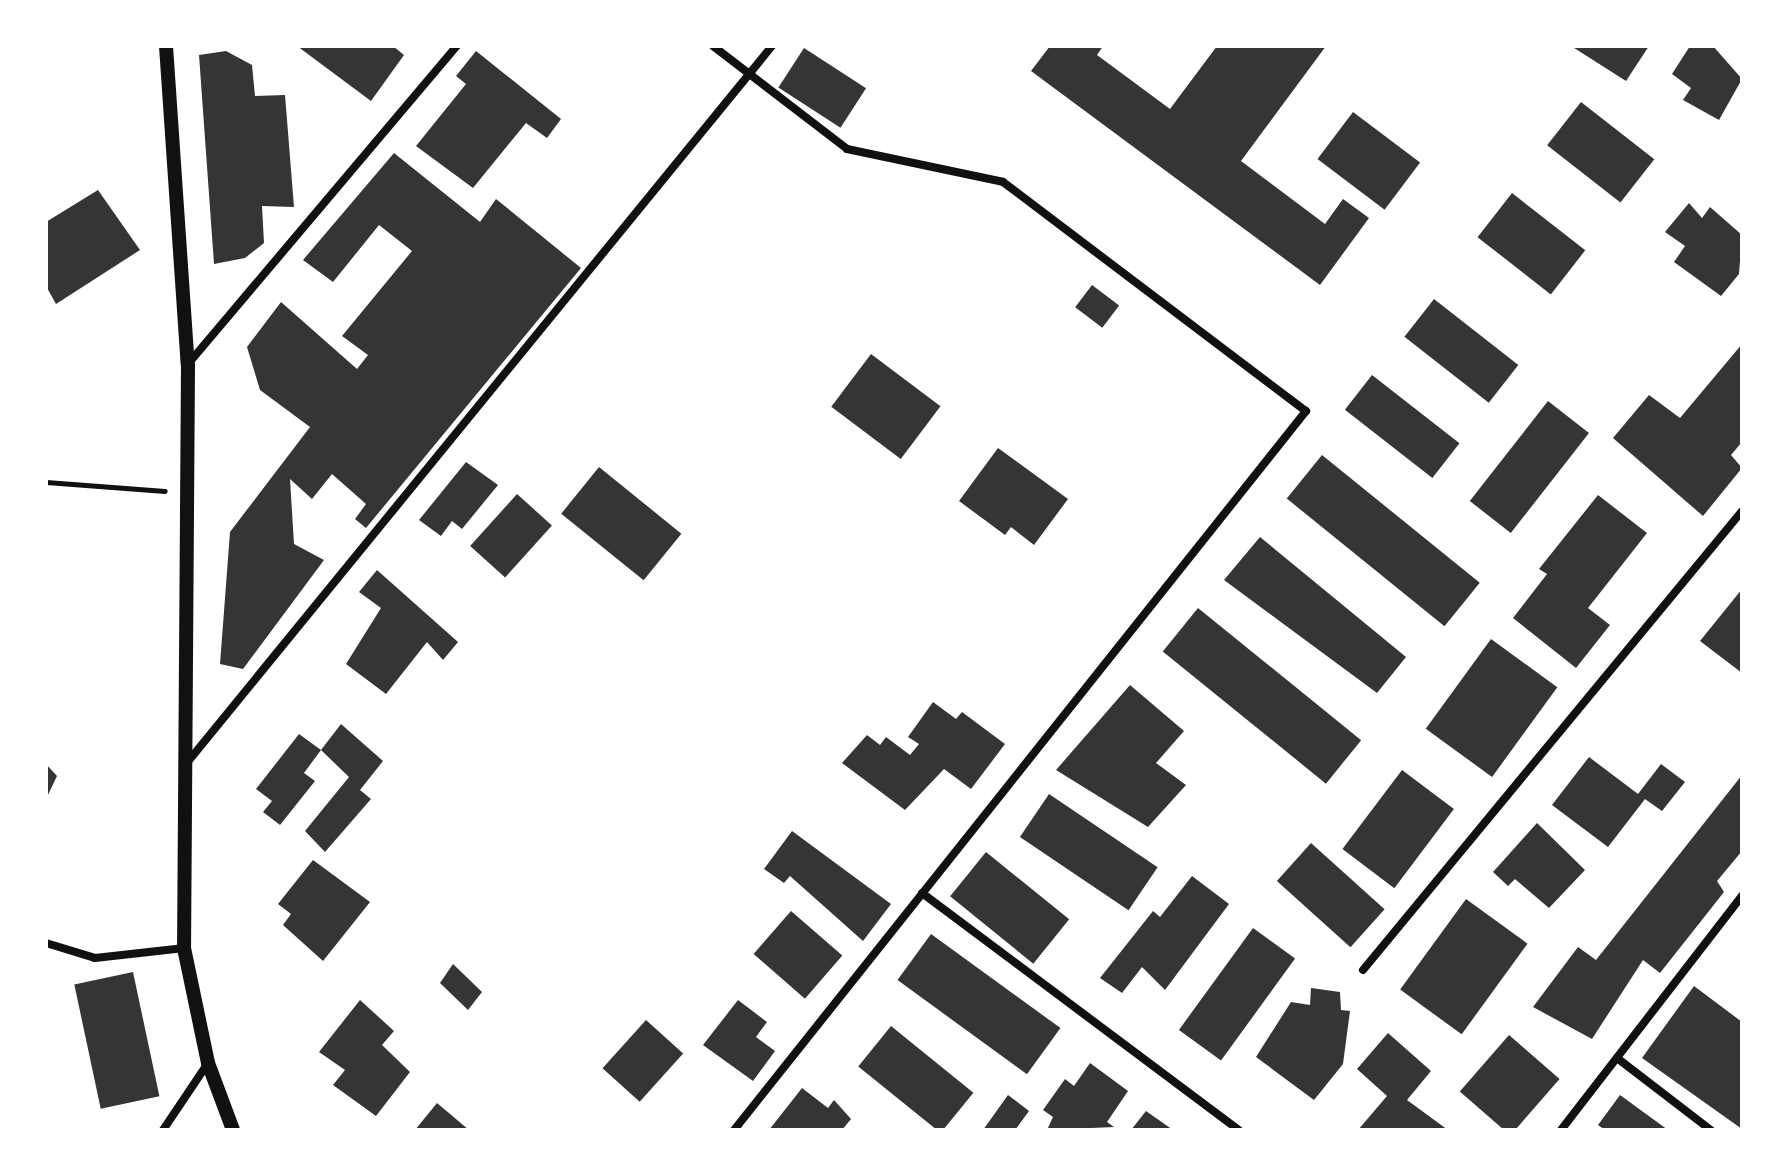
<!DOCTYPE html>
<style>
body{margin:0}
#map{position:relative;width:1788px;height:1176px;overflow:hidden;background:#fff;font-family:"Fira Sans Condensed",sans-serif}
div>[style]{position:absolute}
.building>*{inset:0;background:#353535;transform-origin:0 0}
.path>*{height:5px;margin:-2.5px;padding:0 2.5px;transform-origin:2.5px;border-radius:2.5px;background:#111}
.minor>*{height:8px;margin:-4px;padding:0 4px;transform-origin:4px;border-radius:4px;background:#111}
.tertiary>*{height:14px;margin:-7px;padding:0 7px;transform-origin:7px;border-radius:7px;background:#111}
span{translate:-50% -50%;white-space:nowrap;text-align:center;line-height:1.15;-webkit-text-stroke:6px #fff;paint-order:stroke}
.frame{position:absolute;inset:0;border:48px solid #fff;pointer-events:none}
</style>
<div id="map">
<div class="building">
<div style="clip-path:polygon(297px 46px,393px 46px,404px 55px,371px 101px)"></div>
<div style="clip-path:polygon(1050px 46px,1103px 46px,1097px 55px,1170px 109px,1217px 46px,1326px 46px,1241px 161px,1325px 224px,1343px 199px,1369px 218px,1320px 285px,1031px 71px)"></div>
<div style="clip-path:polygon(1571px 46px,1649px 46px,1626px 81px)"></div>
<div style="clip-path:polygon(1690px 46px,1713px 46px,1742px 79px,1719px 120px,1683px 100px,1691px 88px,1672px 74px)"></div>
<div style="left:804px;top:48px;width:74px;height:47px;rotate:33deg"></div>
<div style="clip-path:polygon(226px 51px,252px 65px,255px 96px,285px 95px,294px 207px,262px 206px,264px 243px,245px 258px,214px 264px,199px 55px)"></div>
<div style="clip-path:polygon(476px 51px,561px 119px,547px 138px,526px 123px,473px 188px,416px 146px,466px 84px,456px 76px)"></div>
<div style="left:1581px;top:102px;width:93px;height:55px;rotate:38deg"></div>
<div style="left:1353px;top:112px;width:84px;height:59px;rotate:37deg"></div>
<div style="clip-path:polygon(394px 153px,480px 222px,496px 199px,581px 268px,366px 528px,355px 519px,366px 504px,332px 474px,312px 499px,290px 479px,294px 544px,324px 560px,243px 669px,220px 664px,230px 532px,310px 427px,260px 390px,247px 347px,281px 302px,357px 369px,368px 355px,342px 336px,412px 251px,379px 225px,333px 282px,303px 260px)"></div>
<div style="clip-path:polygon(98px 190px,140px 250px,56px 304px,46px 286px,46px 222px)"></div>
<div style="left:1512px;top:193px;width:93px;height:56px;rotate:38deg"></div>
<div style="clip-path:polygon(1689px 203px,1702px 218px,1710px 207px,1742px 235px,1739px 274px,1721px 296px,1674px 262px,1685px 246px,1665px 232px)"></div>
<div style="left:1092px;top:285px;width:34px;height:28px;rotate:37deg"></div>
<div style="left:1434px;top:299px;width:107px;height:48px;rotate:38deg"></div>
<div style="clip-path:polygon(1742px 344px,1742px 442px,1731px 455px,1742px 468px,1703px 516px,1613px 438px,1649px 395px,1680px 418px)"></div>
<div style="left:871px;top:354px;width:87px;height:66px;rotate:37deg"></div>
<div style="left:1372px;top:375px;width:111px;height:44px;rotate:38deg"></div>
<div style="left:1548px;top:401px;width:52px;height:127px;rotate:38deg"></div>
<div style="clip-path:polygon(998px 448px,1068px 499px,1034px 545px,1011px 527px,1005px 535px,959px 501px)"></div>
<div style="left:1322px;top:455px;width:203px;height:56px;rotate:39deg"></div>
<div style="clip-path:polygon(466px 462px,498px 485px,462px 529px,452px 521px,441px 536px,419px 520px)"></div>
<div style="left:599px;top:467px;width:106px;height:60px;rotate:39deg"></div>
<div style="left:517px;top:494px;width:47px;height:70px;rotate:42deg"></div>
<div style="clip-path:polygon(1598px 495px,1647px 533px,1588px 608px,1610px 625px,1576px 668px,1513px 618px,1547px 574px,1539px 569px)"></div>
<div style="clip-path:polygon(1260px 537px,1406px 657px,1377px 693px,1224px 580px)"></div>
<div style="clip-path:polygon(377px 570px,458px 642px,443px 660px,427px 642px,386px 694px,346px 664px,381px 608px,359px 592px)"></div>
<div style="clip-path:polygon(1742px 589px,1742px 673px,1700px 641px)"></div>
<div style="left:1198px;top:608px;width:210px;height:56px;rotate:39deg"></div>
<div style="left:1491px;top:639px;width:82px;height:111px;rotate:36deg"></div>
<div style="clip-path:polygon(1130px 685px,1184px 731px,1156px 763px,1186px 785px,1148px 827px,1056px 770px)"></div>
<div style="clip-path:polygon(933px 702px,956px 719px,962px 712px,1005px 744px,971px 789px,944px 769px,905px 810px,842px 763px,867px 735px,880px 745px,886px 737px,910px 755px,919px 744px,908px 737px)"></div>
<div style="clip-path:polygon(341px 724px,383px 761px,360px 790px,371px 799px,325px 852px,305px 831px,349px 777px,321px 750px,304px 773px,315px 781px,280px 825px,263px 812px,272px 801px,256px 789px,299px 734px,321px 750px)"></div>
<div style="clip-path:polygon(1589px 757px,1638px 794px,1661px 764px,1685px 782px,1662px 811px,1645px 799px,1608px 847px,1552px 805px)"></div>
<div style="clip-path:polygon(46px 764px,57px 776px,46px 799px)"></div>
<div style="left:1402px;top:770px;width:65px;height:99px;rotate:37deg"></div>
<div style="clip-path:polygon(1742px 775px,1742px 851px,1717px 881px,1724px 892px,1660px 973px,1643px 960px,1592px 1039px,1533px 1007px,1578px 947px,1596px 960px)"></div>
<div style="left:1049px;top:794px;width:131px;height:52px;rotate:34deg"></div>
<div style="clip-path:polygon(1537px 823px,1585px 870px,1549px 908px,1515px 879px,1508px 886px,1493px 872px)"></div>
<div style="clip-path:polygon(792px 831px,891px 904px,863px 941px,790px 876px,784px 883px,764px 869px)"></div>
<div style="left:1311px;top:843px;width:99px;height:51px;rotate:42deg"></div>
<div style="left:986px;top:852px;width:107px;height:57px;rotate:39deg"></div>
<div style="clip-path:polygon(313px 860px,370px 902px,323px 961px,283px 925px,291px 914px,278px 904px)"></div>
<div style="clip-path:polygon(1192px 876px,1229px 904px,1165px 990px,1142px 967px,1122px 993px,1100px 978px,1153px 911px,1160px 917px)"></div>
<div style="left:1466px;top:899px;width:76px;height:112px;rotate:36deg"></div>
<div style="left:791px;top:911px;width:68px;height:57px;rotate:41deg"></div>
<div style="left:1253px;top:928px;width:52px;height:126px;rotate:36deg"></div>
<div style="left:931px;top:934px;width:160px;height:57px;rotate:36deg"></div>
<div style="clip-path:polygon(453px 964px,482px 992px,468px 1010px,440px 983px)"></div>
<div style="left:133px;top:972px;width:127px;height:60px;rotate:78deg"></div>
<div style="clip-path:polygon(1694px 986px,1742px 1022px,1742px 1129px,1642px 1058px)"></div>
<div style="clip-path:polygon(1311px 988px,1340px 992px,1341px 1010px,1350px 1011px,1343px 1064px,1314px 1100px,1256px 1057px,1291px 1002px,1310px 1005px)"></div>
<div style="clip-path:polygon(360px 1000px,394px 1031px,382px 1045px,410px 1072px,376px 1116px,333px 1085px,345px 1070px,319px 1052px)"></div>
<div style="clip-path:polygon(738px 1000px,767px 1022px,756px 1037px,775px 1051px,753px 1081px,703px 1045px)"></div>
<div style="left:646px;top:1020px;width:50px;height:65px;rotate:42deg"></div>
<div style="left:891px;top:1026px;width:106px;height:52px;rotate:39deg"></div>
<div style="clip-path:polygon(1388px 1033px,1431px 1071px,1407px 1100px,1448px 1130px,1358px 1130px,1387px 1096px,1357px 1069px)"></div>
<div style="left:1509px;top:1035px;width:67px;height:75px;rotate:41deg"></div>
<div style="clip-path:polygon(1090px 1063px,1128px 1091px,1107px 1122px,1114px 1127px,1047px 1130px,1053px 1117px,1043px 1110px,1065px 1079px,1074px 1086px)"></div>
<div style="clip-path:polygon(802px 1088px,828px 1108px,834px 1100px,851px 1119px,842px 1130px,769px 1130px)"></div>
<div style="clip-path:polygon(1008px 1095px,1029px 1111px,1015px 1130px,983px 1130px)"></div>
<div style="clip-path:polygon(1620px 1095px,1668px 1130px,1605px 1130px,1598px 1125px)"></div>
<div style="clip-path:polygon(437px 1103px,469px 1130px,415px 1130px)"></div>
<div style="clip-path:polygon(1146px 1111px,1173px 1130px,1131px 1130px)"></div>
</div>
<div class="path">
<div style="left:46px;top:482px;width:119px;rotate:4.3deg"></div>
</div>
<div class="minor">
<div style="left:713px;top:46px;width:169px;rotate:37.5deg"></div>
<div style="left:847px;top:149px;width:159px;rotate:11.9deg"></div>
<div style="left:1003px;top:182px;width:380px;rotate:37.1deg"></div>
<div style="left:1306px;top:411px;width:919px;rotate:128.5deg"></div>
<div style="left:188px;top:364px;width:417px;rotate:-49.8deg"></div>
<div style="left:186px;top:764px;width:927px;rotate:-50.78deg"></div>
<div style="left:922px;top:893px;width:396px;rotate:36.8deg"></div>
<div style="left:46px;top:943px;width:51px;rotate:17deg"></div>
<div style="left:95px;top:958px;width:90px;rotate:-6.4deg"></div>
<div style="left:1363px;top:970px;width:595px;rotate:-50.45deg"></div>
<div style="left:1617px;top:1058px;width:118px;rotate:37.5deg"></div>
<div style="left:163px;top:1130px;width:81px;rotate:-56.1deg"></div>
<div style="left:1561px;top:1130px;width:296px;rotate:-52.3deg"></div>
</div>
<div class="tertiary">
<div style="left:166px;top:46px;width:320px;rotate:86.1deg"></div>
<div style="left:188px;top:365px;width:583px;rotate:90.39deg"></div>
<div style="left:184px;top:948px;width:117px;rotate:78.2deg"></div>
<div style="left:208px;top:1063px;width:72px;rotate:69.5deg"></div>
</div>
<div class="frame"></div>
</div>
